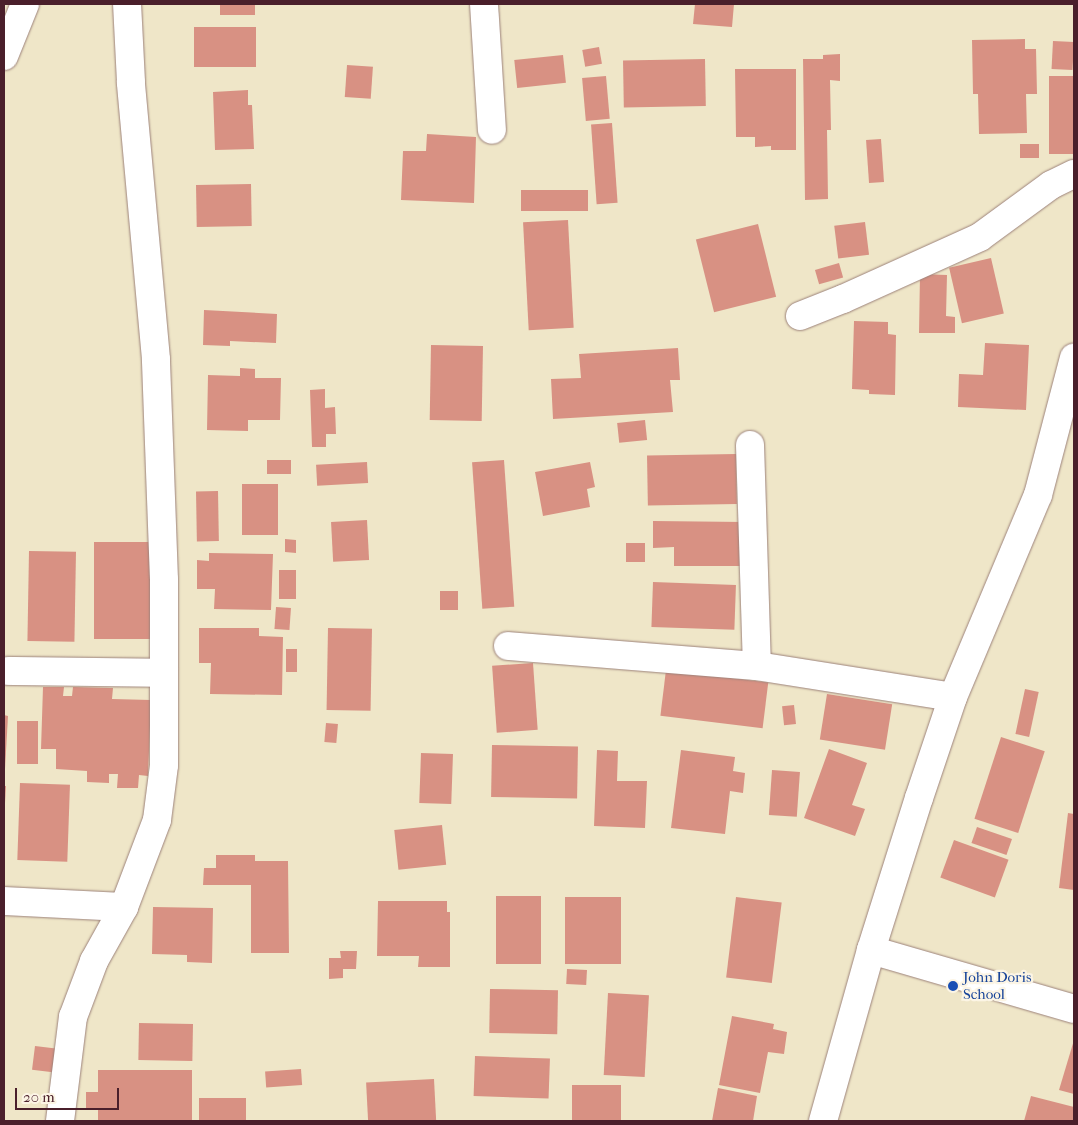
<!DOCTYPE html>
<style>
body{margin:0}
#map{position:relative;width:1078px;height:1125px;overflow:hidden;background:#efe6c8;font-family:"IM FELL French Canon",serif}
div>[style]{position:absolute}
.building>*{inset:0;background:#d89183;transform-origin:0 0}
.roads{filter:drop-shadow(0 0 1px #9c827a) drop-shadow(0 0 1px #9c827a)}
.minor>*{height:28px;margin:-14px;padding:0 14px;transform-origin:14px;border-radius:14px;background:#fff}
.dots>*{width:14px;height:14px;translate:-50% -50%;box-sizing:border-box;border:2px solid #fcf5e5;border-radius:50%}
span{translate:-50% -50%;white-space:nowrap;text-align:center;line-height:1.15;-webkit-text-stroke:4.5px #fcf5e5;paint-order:stroke}
.transit-label{font-size:15px;color:#164399}
.left{translate:0 -50%;text-align:left}
.frame{position:absolute;inset:0;border:5px solid #4a1f2b;pointer-events:none}
.scale{position:absolute;left:15px;top:1088px;width:104px;height:22px;box-sizing:border-box;border:2px solid #4a1f2b;border-top:0;padding-left:6px;font-size:15px;line-height:18px;white-space:nowrap;color:#4a1f2b;-webkit-text-stroke:4px #fcf5e5;paint-order:stroke}
</style>
<div id="map">
<div class="building">
<div style="left:220px;top:4px;width:35px;height:11px"></div>
<div style="clip-path:polygon(695px 4px,734px 4px,732px 27px,693px 24px)"></div>
<div style="left:256px;top:27px;width:40px;height:62px;rotate:90deg"></div>
<div style="clip-path:polygon(1025px 39px,1025px 49px,1036px 49px,1037px 94px,1026px 94px,1027px 133px,979px 134px,978px 94px,973px 94px,972px 40px)"></div>
<div style="left:1053px;top:41px;width:21px;height:28px;rotate:3deg"></div>
<div style="left:599px;top:47px;width:17px;height:17px;rotate:80deg"></div>
<div style="clip-path:polygon(840px 54px,840px 81px,830px 80px,831px 130px,827px 130px,828px 199px,805px 200px,803px 59px,823px 59px,823px 55px)"></div>
<div style="left:563px;top:55px;width:28px;height:49px;rotate:84deg"></div>
<div style="left:705px;top:59px;width:47px;height:82px;rotate:89deg"></div>
<div style="left:347px;top:65px;width:26px;height:32px;rotate:4deg"></div>
<div style="clip-path:polygon(735px 69px,796px 69px,796px 150px,771px 150px,771px 146px,755px 147px,755px 137px,736px 137px)"></div>
<div style="left:606px;top:76px;width:43px;height:24px;rotate:85deg"></div>
<div style="left:1049px;top:76px;width:25px;height:78px"></div>
<div style="clip-path:polygon(248px 90px,248px 105px,252px 105px,254px 149px,215px 150px,213px 92px)"></div>
<div style="left:612px;top:123px;width:80px;height:21px;rotate:86deg"></div>
<div style="clip-path:polygon(427px 134px,476px 137px,474px 203px,401px 200px,403px 151px,426px 151px)"></div>
<div style="left:881px;top:139px;width:43px;height:15px;rotate:86deg"></div>
<div style="left:1020px;top:144px;width:19px;height:14px"></div>
<div style="left:251px;top:184px;width:42px;height:55px;rotate:89deg"></div>
<div style="left:588px;top:190px;width:21px;height:67px;rotate:90deg"></div>
<div style="left:568px;top:220px;width:108px;height:45px;rotate:87deg"></div>
<div style="left:865px;top:222px;width:33px;height:31px;rotate:83deg"></div>
<div style="left:758px;top:224px;width:75px;height:64px;rotate:76deg"></div>
<div style="left:991px;top:258px;width:57px;height:43px;rotate:77deg"></div>
<div style="left:839px;top:263px;width:15px;height:25px;rotate:74deg"></div>
<div style="clip-path:polygon(920px 274px,947px 275px,946px 316px,955px 317px,955px 333px,919px 333px)"></div>
<div style="clip-path:polygon(204px 310px,277px 314px,276px 343px,230px 341px,230px 346px,203px 345px)"></div>
<div style="clip-path:polygon(854px 321px,888px 322px,888px 334px,896px 335px,895px 395px,869px 394px,869px 390px,852px 389px)"></div>
<div style="clip-path:polygon(985px 343px,1029px 345px,1026px 410px,958px 407px,959px 374px,983px 375px)"></div>
<div style="left:431px;top:345px;width:52px;height:75px;rotate:1deg"></div>
<div style="clip-path:polygon(678px 348px,680px 380px,670px 380px,673px 412px,553px 419px,551px 379px,581px 378px,579px 354px)"></div>
<div style="clip-path:polygon(240px 368px,255px 369px,255px 378px,281px 378px,280px 420px,248px 420px,248px 431px,207px 430px,208px 375px,240px 376px)"></div>
<div style="clip-path:polygon(325px 389px,325px 408px,335px 407px,336px 434px,326px 434px,326px 447px,312px 447px,310px 390px)"></div>
<div style="left:645px;top:420px;width:20px;height:28px;rotate:84deg"></div>
<div style="left:736px;top:454px;width:50px;height:89px;rotate:89deg"></div>
<div style="left:267px;top:460px;width:24px;height:14px"></div>
<div style="left:504px;top:460px;width:147px;height:32px;rotate:86deg"></div>
<div style="left:367px;top:462px;width:21px;height:51px;rotate:87deg"></div>
<div style="clip-path:polygon(590px 462px,595px 487px,587px 489px,590px 507px,543px 516px,535px 472px)"></div>
<div style="left:242px;top:484px;width:36px;height:51px"></div>
<div style="left:218px;top:491px;width:50px;height:22px;rotate:89deg"></div>
<div style="left:367px;top:520px;width:40px;height:36px;rotate:87deg"></div>
<div style="clip-path:polygon(653px 521px,744px 522px,744px 566px,674px 566px,674px 547px,653px 548px)"></div>
<div style="clip-path:polygon(285px 539px,296px 540px,296px 553px,285px 552px)"></div>
<div style="clip-path:polygon(94px 542px,157px 542px,157px 574px,150px 573px,150px 611px,157px 611px,157px 639px,94px 639px)"></div>
<div style="left:626px;top:543px;width:19px;height:19px"></div>
<div style="left:29px;top:551px;width:47px;height:90px;rotate:1deg"></div>
<div style="clip-path:polygon(209px 553px,273px 554px,271px 610px,214px 609px,215px 589px,197px 589px,197px 560px,209px 561px)"></div>
<div style="left:279px;top:570px;width:17px;height:29px"></div>
<div style="left:653px;top:582px;width:83px;height:45px;rotate:2deg"></div>
<div style="left:440px;top:591px;width:18px;height:19px"></div>
<div style="left:276px;top:607px;width:15px;height:22px;rotate:4deg"></div>
<div style="clip-path:polygon(199px 628px,259px 628px,259px 636px,283px 637px,282px 695px,210px 694px,211px 663px,199px 663px)"></div>
<div style="left:328px;top:628px;width:44px;height:82px;rotate:1deg"></div>
<div style="left:286px;top:649px;width:11px;height:23px"></div>
<div style="left:533px;top:663px;width:67px;height:41px;rotate:86deg"></div>
<div style="left:666px;top:670px;width:103px;height:46px;rotate:7deg"></div>
<div style="clip-path:polygon(43px 687px,64px 687px,63px 696px,72px 696px,73px 687px,113px 688px,112px 699px,151px 700px,148px 776px,139px 775px,138px 788px,117px 788px,118px 774px,109px 774px,109px 783px,87px 782px,87px 771px,56px 769px,56px 749px,41px 749px)"></div>
<div style="left:1025px;top:689px;width:14px;height:46px;rotate:12deg"></div>
<div style="left:827px;top:694px;width:66px;height:46px;rotate:9deg"></div>
<div style="left:794px;top:705px;width:19px;height:12px;rotate:84deg"></div>
<div style="clip-path:polygon(4px 715px,8px 716px,5px 769px,4px 769px)"></div>
<div style="left:17px;top:721px;width:21px;height:43px"></div>
<div style="left:326px;top:723px;width:12px;height:19px;rotate:5deg"></div>
<div style="left:1001px;top:737px;width:46px;height:86px;rotate:18deg"></div>
<div style="left:492px;top:745px;width:86px;height:52px;rotate:1deg"></div>
<div style="clip-path:polygon(829px 749px,867px 763px,852px 805px,865px 809px,855px 836px,804px 818px)"></div>
<div style="clip-path:polygon(597px 750px,618px 751px,617px 781px,647px 781px,645px 828px,594px 826px)"></div>
<div style="clip-path:polygon(681px 750px,735px 757px,733px 771px,745px 773px,743px 793px,730px 791px,725px 834px,671px 828px)"></div>
<div style="left:421px;top:753px;width:32px;height:50px;rotate:2deg"></div>
<div style="left:772px;top:770px;width:28px;height:45px;rotate:4deg"></div>
<div style="left:20px;top:783px;width:50px;height:77px;rotate:2deg"></div>
<div style="clip-path:polygon(4px 786px,6px 786px,5px 803px,4px 803px)"></div>
<div style="clip-path:polygon(1068px 813px,1074px 814px,1074px 890px,1059px 888px)"></div>
<div style="left:442px;top:825px;width:40px;height:48px;rotate:84deg"></div>
<div style="left:977px;top:827px;width:37px;height:17px;rotate:19deg"></div>
<div style="left:954px;top:840px;width:58px;height:40px;rotate:20deg"></div>
<div style="clip-path:polygon(216px 855px,255px 855px,255px 861px,288px 861px,289px 953px,251px 953px,251px 885px,203px 885px,204px 868px,216px 868px)"></div>
<div style="left:496px;top:896px;width:45px;height:68px"></div>
<div style="left:565px;top:897px;width:56px;height:67px"></div>
<div style="left:736px;top:897px;width:46px;height:81px;rotate:7deg"></div>
<div style="clip-path:polygon(378px 901px,447px 901px,447px 912px,450px 912px,450px 967px,418px 967px,419px 956px,377px 956px)"></div>
<div style="clip-path:polygon(153px 907px,213px 908px,212px 963px,187px 962px,187px 955px,152px 954px)"></div>
<div style="clip-path:polygon(340px 951px,357px 951px,356px 969px,343px 969px,343px 978px,329px 979px,329px 958px,341px 958px)"></div>
<div style="left:567px;top:969px;width:20px;height:15px;rotate:3deg"></div>
<div style="left:490px;top:989px;width:68px;height:44px;rotate:1deg"></div>
<div style="left:608px;top:993px;width:41px;height:82px;rotate:3deg"></div>
<div style="clip-path:polygon(732px 1016px,774px 1024px,773px 1029px,787px 1032px,784px 1054px,768px 1052px,760px 1093px,719px 1085px)"></div>
<div style="left:139px;top:1023px;width:54px;height:37px;rotate:1deg"></div>
<div style="clip-path:polygon(1074px 1040px,1074px 1094px,1059px 1090px)"></div>
<div style="left:35px;top:1046px;width:25px;height:24px;rotate:7deg"></div>
<div style="left:475px;top:1056px;width:75px;height:40px;rotate:2deg"></div>
<div style="left:301px;top:1069px;width:16px;height:36px;rotate:86deg"></div>
<div style="clip-path:polygon(98px 1070px,192px 1070px,192px 1121px,98px 1121px,98px 1109px,86px 1109px,86px 1092px,98px 1092px)"></div>
<div style="left:434px;top:1079px;width:42px;height:68px;rotate:87deg"></div>
<div style="left:572px;top:1085px;width:49px;height:36px"></div>
<div style="clip-path:polygon(718px 1088px,757px 1096px,753px 1121px,712px 1121px)"></div>
<div style="clip-path:polygon(1031px 1096px,1074px 1107px,1074px 1121px,1024px 1121px)"></div>
<div style="left:199px;top:1098px;width:47px;height:23px"></div>
</div>
<div class="roads">
<div class="minor">
<div style="left:484px;top:4px;width:126px;rotate:86.4deg"></div>
<div style="left:4px;top:56px;width:56px;rotate:-68deg"></div>
<div style="left:800px;top:316px;width:46px;rotate:-21.6deg"></div>
<div style="left:843px;top:299px;width:150px;rotate:-24.3deg"></div>
<div style="left:980px;top:237px;width:88px;rotate:-36.2deg"></div>
<div style="left:1051px;top:185px;width:25px;rotate:-26deg"></div>
<div style="left:750px;top:445px;width:221px;rotate:88.2deg"></div>
<div style="left:508px;top:646px;width:250px;rotate:4.6deg"></div>
<div style="left:757px;top:666px;width:198px;rotate:9deg"></div>
<div style="left:8px;top:671px;width:156px;rotate:0.7deg"></div>
<div style="left:4px;top:901px;width:120px;rotate:2.9deg"></div>
<div style="left:871px;top:950px;width:211px;rotate:16.2deg"></div>
<div style="left:60px;top:1121px;width:105px;rotate:-82.9deg"></div>
<div style="left:73px;top:1017px;width:60px;rotate:-69.4deg"></div>
<div style="left:94px;top:961px;width:62px;rotate:-60.9deg"></div>
<div style="left:124px;top:907px;width:93px;rotate:-69.2deg"></div>
<div style="left:157px;top:820px;width:55px;rotate:-82.7deg"></div>
<div style="left:164px;top:765px;width:185px;rotate:-90deg"></div>
<div style="left:164px;top:580px;width:221px;rotate:-92.1deg"></div>
<div style="left:156px;top:359px;width:278px;rotate:-95.2deg"></div>
<div style="left:131px;top:82px;width:78px;rotate:-92.9deg"></div>
<div style="left:823px;top:1121px;width:178px;rotate:-74.3deg"></div>
<div style="left:871px;top:950px;width:159px;rotate:-72.5deg"></div>
<div style="left:919px;top:798px;width:107px;rotate:-71.4deg"></div>
<div style="left:953px;top:697px;width:219px;rotate:-67.2deg"></div>
<div style="left:1038px;top:495px;width:142px;rotate:-75.3deg"></div>
</div>
</div>
<div class="dots">
<div style="left:953px;top:986px;background:#1a4fb4"></div>
</div>
<div class="transit-label">
<span class="left" style="left:963px;top:986px">John Doris<br>School</span>
</div>
<div class="frame"></div>
<div class="scale">20 m</div>
</div>
